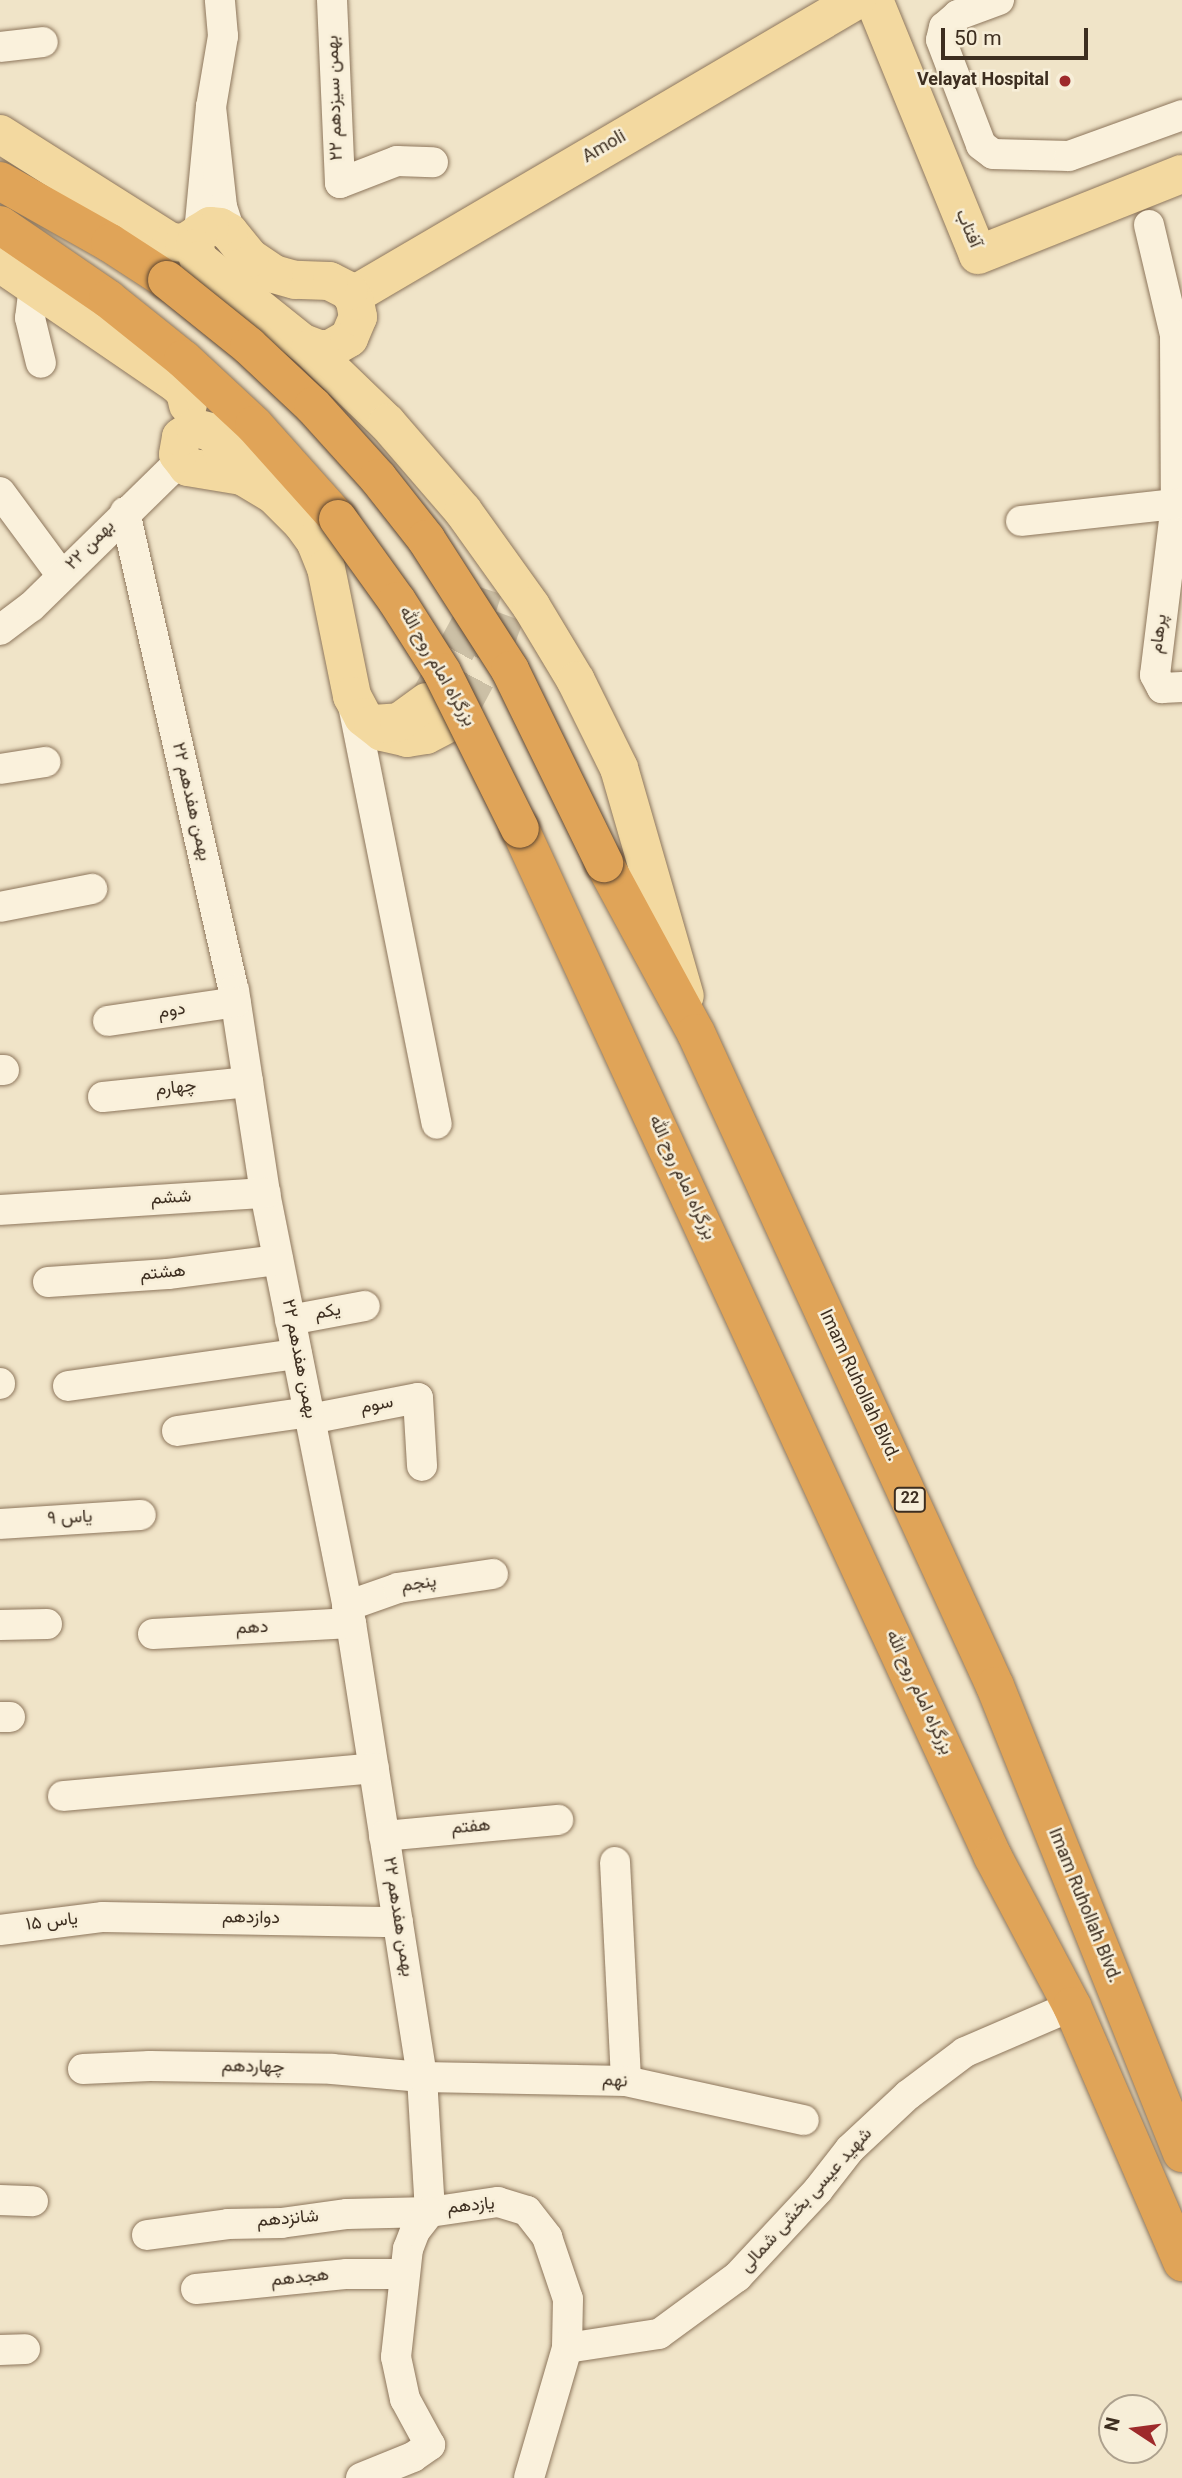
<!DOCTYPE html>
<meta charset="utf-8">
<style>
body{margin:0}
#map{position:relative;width:1182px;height:2478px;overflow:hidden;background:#f0e4c8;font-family:Georgia,Vazirmatn,serif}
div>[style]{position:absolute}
.major-tunnel>*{height:38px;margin-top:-19px;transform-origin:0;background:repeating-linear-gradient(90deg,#ccc0a6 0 38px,transparent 0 57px)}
.roads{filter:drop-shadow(0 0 2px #8d765c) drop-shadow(0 0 2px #8d765c)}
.minor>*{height:30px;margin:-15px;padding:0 15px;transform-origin:15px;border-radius:15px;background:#faf1dc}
.major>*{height:38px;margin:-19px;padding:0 19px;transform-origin:19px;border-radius:19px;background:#f3d9a0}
.highway>*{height:38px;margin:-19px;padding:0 19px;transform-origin:19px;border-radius:19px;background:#e0a458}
.bridges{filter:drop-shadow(0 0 2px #5b4430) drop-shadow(0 0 2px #5b4430)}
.highway-bridge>*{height:38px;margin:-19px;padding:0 19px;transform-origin:19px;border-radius:19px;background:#e0a458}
.dots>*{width:19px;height:19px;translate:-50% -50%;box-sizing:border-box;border:4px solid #f7eed8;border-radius:50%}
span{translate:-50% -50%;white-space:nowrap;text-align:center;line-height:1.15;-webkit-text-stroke:5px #f7eed8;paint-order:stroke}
.shield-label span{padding:2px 5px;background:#f7eed8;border:2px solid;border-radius:5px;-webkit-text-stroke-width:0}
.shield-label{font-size:16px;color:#3d2e20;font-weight:700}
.poi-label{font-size:18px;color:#3d2e20;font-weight:700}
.right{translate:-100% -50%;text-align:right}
.street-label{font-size:18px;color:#3d2e20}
.north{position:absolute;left:1098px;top:2394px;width:70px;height:70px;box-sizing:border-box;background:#f7eed8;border:2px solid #ada18e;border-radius:50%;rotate:283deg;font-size:19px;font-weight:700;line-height:28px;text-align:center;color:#3d2e20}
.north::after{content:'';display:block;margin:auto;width:24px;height:32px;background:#9e2a2b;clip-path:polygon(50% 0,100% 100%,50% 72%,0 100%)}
.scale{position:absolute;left:941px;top:28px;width:147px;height:32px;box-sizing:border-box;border:4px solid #3d2e20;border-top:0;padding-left:9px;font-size:21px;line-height:24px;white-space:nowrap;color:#3d2e20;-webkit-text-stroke:5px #f7eed8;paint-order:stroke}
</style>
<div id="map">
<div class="major-tunnel">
<div style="left:428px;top:701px;width:98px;rotate:-61.3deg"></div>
<div style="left:475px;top:615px;width:28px;rotate:-72deg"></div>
<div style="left:444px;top:726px;width:20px;rotate:-45deg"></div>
<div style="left:458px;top:712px;width:78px;rotate:-61.8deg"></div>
<div style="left:495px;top:643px;width:30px;rotate:-70deg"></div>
</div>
<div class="roads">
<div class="minor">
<div style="left:332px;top:0;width:183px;rotate:87.5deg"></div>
<div style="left:340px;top:183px;width:61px;rotate:-21.1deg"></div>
<div style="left:397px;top:161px;width:36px;rotate:2deg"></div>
<div style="left:999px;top:0;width:44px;rotate:159.9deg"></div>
<div style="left:958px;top:15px;width:18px;rotate:139deg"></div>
<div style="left:944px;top:27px;width:13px;rotate:103deg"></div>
<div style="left:941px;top:40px;width:112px;rotate:69.1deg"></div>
<div style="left:981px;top:145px;width:15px;rotate:37deg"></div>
<div style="left:993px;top:154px;width:76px;rotate:1.5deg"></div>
<div style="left:1069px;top:156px;width:120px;rotate:-19.9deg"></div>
<div style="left:0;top:47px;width:43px;rotate:-6.6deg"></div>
<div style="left:211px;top:107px;width:72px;rotate:-80.4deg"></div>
<div style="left:223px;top:36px;width:36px;rotate:-95deg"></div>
<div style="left:1149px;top:225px;width:113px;rotate:76.7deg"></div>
<div style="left:1175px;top:335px;width:169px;rotate:89.7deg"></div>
<div style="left:1176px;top:504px;width:172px;rotate:97deg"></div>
<div style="left:1155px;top:675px;width:15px;rotate:62deg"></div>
<div style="left:1162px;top:688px;width:20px;rotate:-3deg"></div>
<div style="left:199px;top:233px;width:127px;rotate:-84.6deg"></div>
<div style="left:211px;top:107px;width:101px;rotate:83.7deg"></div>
<div style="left:222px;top:207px;width:29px;rotate:72deg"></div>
<div style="left:34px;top:286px;width:32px;rotate:97deg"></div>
<div style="left:30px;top:318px;width:46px;rotate:76.3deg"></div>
<div style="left:0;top:492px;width:104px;rotate:53.6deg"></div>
<div style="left:125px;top:512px;width:490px;rotate:77.2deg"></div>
<div style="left:234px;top:990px;width:205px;rotate:81.3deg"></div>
<div style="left:265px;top:1193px;width:439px;rotate:78.7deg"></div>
<div style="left:351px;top:1623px;width:460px;rotate:81.1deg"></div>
<div style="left:422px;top:2077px;width:135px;rotate:86.6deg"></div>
<div style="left:1021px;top:521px;width:156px;rotate:-6.3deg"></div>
<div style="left:0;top:630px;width:39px;rotate:-37deg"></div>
<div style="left:31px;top:607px;width:210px;rotate:-44.4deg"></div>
<div style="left:352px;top:700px;width:432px;rotate:78.7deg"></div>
<div style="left:0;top:769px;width:46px;rotate:-8.8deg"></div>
<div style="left:0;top:907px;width:94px;rotate:-11.1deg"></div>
<div style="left:108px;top:1021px;width:129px;rotate:-8.4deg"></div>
<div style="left:0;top:1070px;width:4px"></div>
<div style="left:103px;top:1097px;width:146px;rotate:-5.9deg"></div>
<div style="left:0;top:1210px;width:266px;rotate:-3.7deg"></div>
<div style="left:48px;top:1282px;width:120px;rotate:-3.8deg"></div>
<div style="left:168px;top:1274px;width:111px;rotate:-7.3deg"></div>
<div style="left:290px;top:1320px;width:76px;rotate:-10.6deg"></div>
<div style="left:0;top:1383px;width:1px;rotate:90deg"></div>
<div style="left:68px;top:1386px;width:231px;rotate:-8deg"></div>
<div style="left:310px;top:1419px;width:110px;rotate:-11deg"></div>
<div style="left:418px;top:1398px;width:68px;rotate:86.6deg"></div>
<div style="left:177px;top:1431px;width:133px;rotate:-8.2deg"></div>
<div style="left:0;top:1524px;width:141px;rotate:-3.7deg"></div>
<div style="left:347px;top:1606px;width:54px;rotate:-19.4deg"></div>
<div style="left:398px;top:1588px;width:96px;rotate:-8.4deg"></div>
<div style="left:0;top:1625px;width:47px;rotate:-1.2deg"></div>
<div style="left:153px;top:1634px;width:198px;rotate:-3.2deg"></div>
<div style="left:0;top:1717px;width:10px"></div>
<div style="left:63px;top:1796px;width:312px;rotate:-5.1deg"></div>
<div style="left:384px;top:1836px;width:175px;rotate:-5.3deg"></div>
<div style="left:615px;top:1862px;width:219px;rotate:87.1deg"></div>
<div style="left:0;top:1930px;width:104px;rotate:-7.2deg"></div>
<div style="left:103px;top:1917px;width:295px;rotate:1deg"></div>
<div style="left:83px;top:2069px;width:67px;rotate:-2.6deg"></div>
<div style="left:150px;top:2066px;width:182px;rotate:0.9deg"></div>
<div style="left:332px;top:2069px;width:90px;rotate:5.1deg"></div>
<div style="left:422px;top:2077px;width:204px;rotate:1.1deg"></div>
<div style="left:626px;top:2081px;width:182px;rotate:12.4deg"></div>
<div style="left:0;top:2200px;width:33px;rotate:2deg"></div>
<div style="left:147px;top:2235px;width:82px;rotate:-7.7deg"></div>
<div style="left:228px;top:2224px;width:53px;rotate:-1.1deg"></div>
<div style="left:281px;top:2223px;width:67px;rotate:-7.8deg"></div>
<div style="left:347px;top:2214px;width:83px;rotate:-1.4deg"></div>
<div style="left:430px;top:2212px;width:69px;rotate:-8.4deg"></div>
<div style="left:498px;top:2202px;width:30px;rotate:17deg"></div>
<div style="left:527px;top:2211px;width:33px;rotate:52deg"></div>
<div style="left:547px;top:2237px;width:65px;rotate:71.3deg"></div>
<div style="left:568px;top:2299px;width:49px;rotate:91.2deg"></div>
<div style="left:567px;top:2348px;width:135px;rotate:106.3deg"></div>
<div style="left:196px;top:2289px;width:152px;rotate:-5.7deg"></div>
<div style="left:347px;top:2274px;width:57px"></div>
<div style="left:567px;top:2348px;width:93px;rotate:-8.7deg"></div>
<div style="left:659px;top:2334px;width:97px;rotate:-36.2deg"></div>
<div style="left:737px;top:2277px;width:119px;rotate:-47deg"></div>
<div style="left:818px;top:2190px;width:52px;rotate:-52deg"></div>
<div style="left:850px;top:2149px;width:79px;rotate:-43deg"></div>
<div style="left:908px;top:2095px;width:71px;rotate:-37deg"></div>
<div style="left:965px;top:2052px;width:116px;rotate:-23.3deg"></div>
<div style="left:0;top:2350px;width:25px;rotate:-2deg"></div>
<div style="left:361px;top:2478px;width:56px;rotate:-22deg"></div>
<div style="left:413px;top:2457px;width:21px;rotate:-35deg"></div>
<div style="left:430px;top:2445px;width:52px;rotate:-118.5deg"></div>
<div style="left:405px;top:2399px;width:43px;rotate:-102.1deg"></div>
<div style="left:396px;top:2357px;width:109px;rotate:-83.7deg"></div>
<div style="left:408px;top:2249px;width:19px;rotate:-69deg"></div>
<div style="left:415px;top:2231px;width:24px;rotate:-52deg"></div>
</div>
<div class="major">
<div style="left:874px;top:0;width:275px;rotate:67.8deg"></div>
<div style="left:978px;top:255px;width:219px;rotate:-21.7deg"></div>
<div style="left:0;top:134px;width:202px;rotate:32.3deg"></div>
<div style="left:171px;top:242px;width:13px;rotate:4deg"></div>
<div style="left:184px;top:243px;width:15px;rotate:-32deg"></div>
<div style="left:0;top:263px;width:214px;rotate:34.4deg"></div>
<div style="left:177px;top:384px;width:11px;rotate:45deg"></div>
<div style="left:185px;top:392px;width:13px;rotate:77deg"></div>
<div style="left:352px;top:296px;width:585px;rotate:-30.38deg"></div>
<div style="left:303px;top:343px;width:17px;rotate:21deg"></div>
<div style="left:319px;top:349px;width:11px"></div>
<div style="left:330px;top:349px;width:22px;rotate:-30deg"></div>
<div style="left:349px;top:338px;width:23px;rotate:-67deg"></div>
<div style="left:358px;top:317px;width:16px;rotate:-101deg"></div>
<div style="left:355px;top:301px;width:12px;rotate:-121deg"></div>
<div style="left:349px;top:291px;width:22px;rotate:-153deg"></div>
<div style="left:329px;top:281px;width:34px;rotate:-178deg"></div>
<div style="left:295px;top:280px;width:22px;rotate:-164deg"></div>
<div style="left:274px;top:274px;width:29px;rotate:-146deg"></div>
<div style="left:250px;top:258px;width:33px;rotate:-129deg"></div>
<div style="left:229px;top:232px;width:10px;rotate:-151deg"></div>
<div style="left:220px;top:227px;width:10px;rotate:-174deg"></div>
<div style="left:210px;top:226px;width:13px;rotate:148deg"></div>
<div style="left:199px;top:233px;width:16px;rotate:108deg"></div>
<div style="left:194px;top:248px;width:13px;rotate:67deg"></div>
<div style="left:199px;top:260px;width:142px;rotate:38.7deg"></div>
<div style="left:310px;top:349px;width:107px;rotate:43.9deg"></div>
<div style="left:387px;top:423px;width:116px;rotate:49.2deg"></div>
<div style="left:463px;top:511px;width:117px;rotate:54.4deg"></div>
<div style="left:531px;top:606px;width:87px;rotate:59deg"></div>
<div style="left:576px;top:681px;width:97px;rotate:63.7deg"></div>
<div style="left:619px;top:768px;width:237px;rotate:73.9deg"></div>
<div style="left:274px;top:495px;width:37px;rotate:-149deg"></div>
<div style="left:242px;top:476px;width:55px;rotate:-170.5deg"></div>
<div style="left:188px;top:467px;width:16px;rotate:-128deg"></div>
<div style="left:178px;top:454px;width:17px;rotate:-80deg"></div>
<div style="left:181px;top:437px;width:17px;rotate:-33deg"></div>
<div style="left:195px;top:428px;width:16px;rotate:14deg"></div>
<div style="left:211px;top:432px;width:129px;rotate:45deg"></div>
<div style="left:302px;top:523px;width:22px;rotate:54deg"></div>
<div style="left:315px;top:541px;width:29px;rotate:68deg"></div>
<div style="left:326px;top:568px;width:131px;rotate:78.5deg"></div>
<div style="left:352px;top:696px;width:24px;rotate:62deg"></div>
<div style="left:363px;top:717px;width:24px;rotate:38deg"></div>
<div style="left:382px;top:732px;width:26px;rotate:13deg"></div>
<div style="left:407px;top:738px;width:19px;rotate:-9deg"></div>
<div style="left:426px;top:735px;width:20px;rotate:-27deg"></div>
<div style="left:373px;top:724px;width:26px;rotate:-4deg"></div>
<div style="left:399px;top:722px;width:34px;rotate:-36deg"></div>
</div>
<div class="highway">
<div style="left:0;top:181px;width:126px;rotate:29.4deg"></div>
<div style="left:110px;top:243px;width:68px;rotate:33deg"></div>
<div style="left:0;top:225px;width:131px;rotate:34.4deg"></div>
<div style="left:108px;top:299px;width:96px;rotate:38.7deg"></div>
<div style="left:183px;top:359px;width:97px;rotate:42.9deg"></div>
<div style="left:254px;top:425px;width:126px;rotate:48.2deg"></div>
<div style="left:520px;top:829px;width:1132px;rotate:65.29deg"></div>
<div style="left:993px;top:1857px;width:169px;rotate:62.1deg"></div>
<div style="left:1072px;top:2006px;width:279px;rotate:66.7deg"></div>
<div style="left:604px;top:863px;width:193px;rotate:61.6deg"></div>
<div style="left:696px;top:1033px;width:718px;rotate:65.4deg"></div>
<div style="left:995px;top:1686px;width:503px;rotate:68.18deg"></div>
</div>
</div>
<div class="bridges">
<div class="highway-bridge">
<div style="left:167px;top:280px;width:105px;rotate:38.8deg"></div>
<div style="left:249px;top:346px;width:88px;rotate:43.2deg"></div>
<div style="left:313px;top:406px;width:97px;rotate:47.9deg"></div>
<div style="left:378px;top:478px;width:78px;rotate:51.8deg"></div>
<div style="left:426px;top:539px;width:156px;rotate:57.3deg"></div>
<div style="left:510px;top:670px;width:215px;rotate:64deg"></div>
<div style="left:338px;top:519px;width:101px;rotate:54.3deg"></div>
<div style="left:397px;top:601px;width:84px;rotate:57.6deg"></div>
<div style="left:442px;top:672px;width:175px;rotate:63.6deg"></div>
</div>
</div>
<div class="dots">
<div style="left:1065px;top:81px;background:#9e2a2b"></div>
</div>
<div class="shield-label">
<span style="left:910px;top:1500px">22</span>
</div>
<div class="poi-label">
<span class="right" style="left:1049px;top:81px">Velayat Hospital</span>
</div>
<div class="street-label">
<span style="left:336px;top:98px;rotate:-92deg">۲۲ بهمن سیزدهم</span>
<span style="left:605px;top:148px;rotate:-30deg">Amoli</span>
<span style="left:967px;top:229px;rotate:67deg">آفتاب</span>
<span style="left:91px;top:546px;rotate:-46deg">۲۲ بهمن</span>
<span style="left:1160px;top:634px;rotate:-83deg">پرهام</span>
<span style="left:436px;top:667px;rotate:60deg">بزرگراه امام روح الله</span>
<span style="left:190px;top:802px;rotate:77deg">۲۲ بهمن هفدهم</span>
<span style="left:172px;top:1012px;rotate:-9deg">دوم</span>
<span style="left:176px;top:1089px;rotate:-6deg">چهارم</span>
<span style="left:681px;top:1178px;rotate:65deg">بزرگراه امام روح الله</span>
<span style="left:171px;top:1199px;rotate:-4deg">ششم</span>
<span style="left:163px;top:1274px;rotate:-5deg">هشتم</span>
<span style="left:328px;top:1313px;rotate:-11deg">یکم</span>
<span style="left:298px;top:1359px;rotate:79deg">۲۲ بهمن هفدهم</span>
<span style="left:858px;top:1386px;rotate:65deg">Imam Ruhollah Blvd.</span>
<span style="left:377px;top:1406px;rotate:-11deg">سوم</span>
<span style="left:70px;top:1519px;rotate:-3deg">یاس ۹</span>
<span style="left:419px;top:1585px;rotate:-9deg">پنجم</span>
<span style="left:252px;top:1629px;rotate:-3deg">دهم</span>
<span style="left:918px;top:1693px;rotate:65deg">بزرگراه امام روح الله</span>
<span style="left:471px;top:1828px;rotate:-5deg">هفتم</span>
<span style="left:1083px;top:1906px;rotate:68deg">Imam Ruhollah Blvd.</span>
<span style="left:397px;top:1917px;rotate:81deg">۲۲ بهمن هفدهم</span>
<span style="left:251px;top:1919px;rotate:1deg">دوازدهم</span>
<span style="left:52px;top:1923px;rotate:-7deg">یاس ۱۵</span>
<span style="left:253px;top:2068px;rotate:1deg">چهاردهم</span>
<span style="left:615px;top:2082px;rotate:4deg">نهم</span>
<span style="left:807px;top:2201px;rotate:-48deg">شهید عیسی بخشی شمالی</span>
<span style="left:471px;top:2207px;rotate:-6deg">یازدهم</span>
<span style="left:288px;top:2220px;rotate:-5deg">شانزدهم</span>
<span style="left:300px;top:2279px;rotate:-6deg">هجدهم</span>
</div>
<div class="north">N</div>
<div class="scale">50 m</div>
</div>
